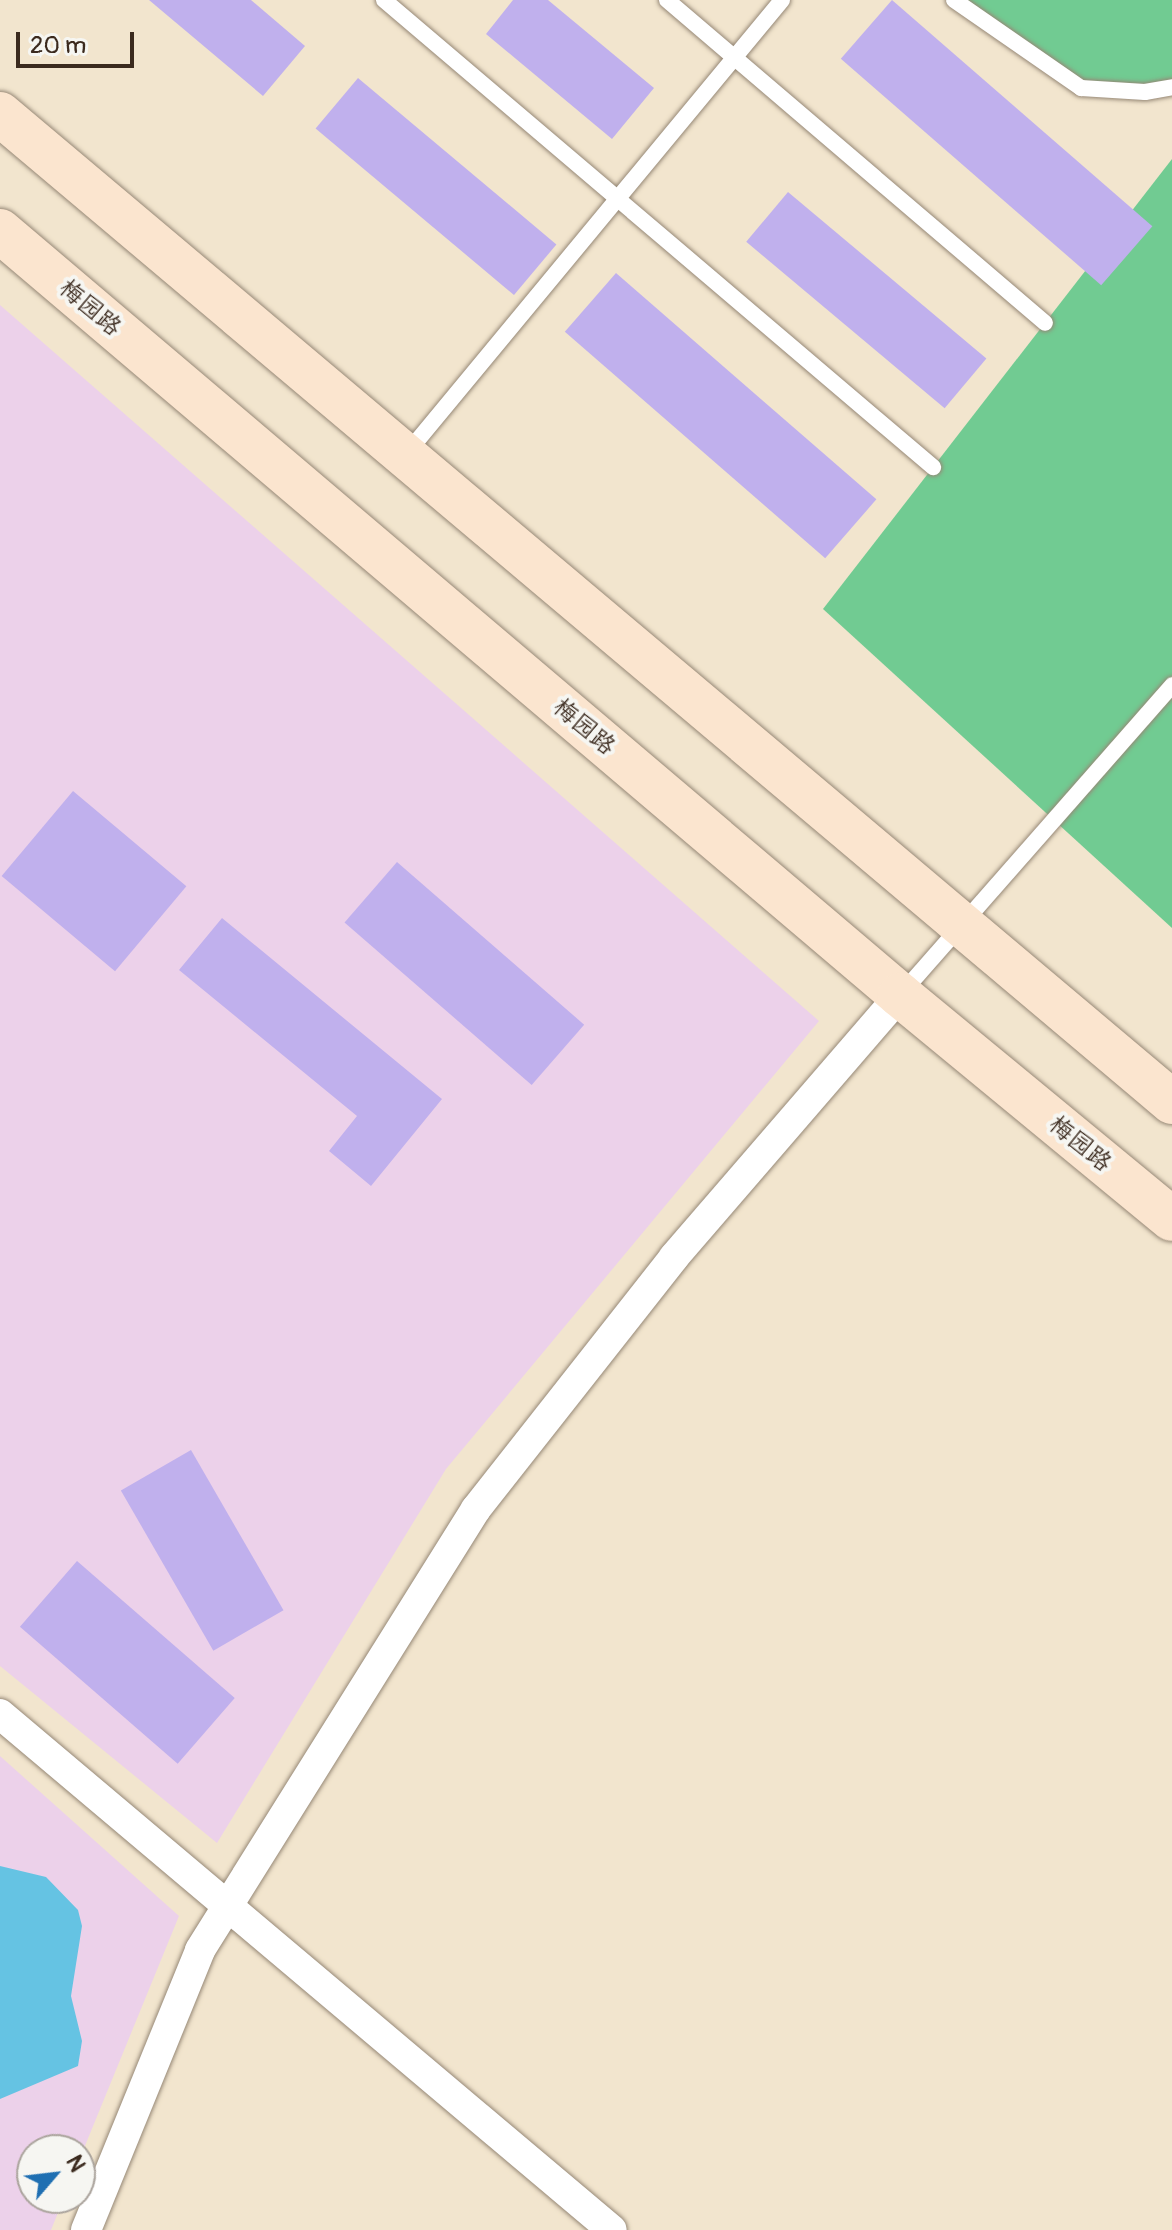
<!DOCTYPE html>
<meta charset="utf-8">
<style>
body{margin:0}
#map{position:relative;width:1172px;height:2230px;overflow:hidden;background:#f2e5ce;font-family:Pangolin,"LXGW WenKai TC",sans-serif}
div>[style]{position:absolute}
.built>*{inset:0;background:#ecd1ea}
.green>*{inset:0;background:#71cb92}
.water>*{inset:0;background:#65c3e3}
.building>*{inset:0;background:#c0b0ed;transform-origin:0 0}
.roads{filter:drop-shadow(0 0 2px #968876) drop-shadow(0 0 2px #968876)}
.lane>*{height:16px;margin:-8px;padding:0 8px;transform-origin:8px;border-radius:8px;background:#fff}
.street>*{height:30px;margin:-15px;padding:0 15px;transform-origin:15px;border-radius:15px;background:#fff}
.secondary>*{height:44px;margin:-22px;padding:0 22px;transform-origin:22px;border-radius:22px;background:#fbe5cf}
span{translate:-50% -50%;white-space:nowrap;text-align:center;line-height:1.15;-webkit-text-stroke:8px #f6f6f2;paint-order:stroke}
.street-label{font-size:24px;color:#3b2a1e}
.north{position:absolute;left:16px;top:2134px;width:80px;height:80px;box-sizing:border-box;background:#f6f6f2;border:2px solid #aba49d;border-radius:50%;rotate:62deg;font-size:22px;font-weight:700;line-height:32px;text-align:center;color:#3b2a1e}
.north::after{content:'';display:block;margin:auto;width:28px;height:36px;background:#1f6fb2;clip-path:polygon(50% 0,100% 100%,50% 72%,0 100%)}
.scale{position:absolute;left:16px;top:32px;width:118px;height:36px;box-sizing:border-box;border:4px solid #3b2a1e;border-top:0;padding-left:10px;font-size:24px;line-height:28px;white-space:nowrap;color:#3b2a1e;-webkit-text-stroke:6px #f6f6f2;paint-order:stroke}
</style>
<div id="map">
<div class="built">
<div style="clip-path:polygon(0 305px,819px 1021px,446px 1469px,217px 1843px,0 1666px)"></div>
<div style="clip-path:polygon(0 1756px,179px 1916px,80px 2158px,80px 2150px,32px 2150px,32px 2198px,64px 2198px,51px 2230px,0 2230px)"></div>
</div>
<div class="green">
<div style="clip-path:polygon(954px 0,1172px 0,1172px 87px,1081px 88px)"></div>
<div style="clip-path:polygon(1172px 159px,1172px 928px,823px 609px)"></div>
</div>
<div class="water">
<div style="clip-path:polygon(0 1866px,46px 1877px,78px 1910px,82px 1926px,71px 1996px,82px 2041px,78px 2066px,0 2099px)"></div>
</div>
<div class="building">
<div style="clip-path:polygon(149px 0,251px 0,305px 46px,263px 96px)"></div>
<div style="clip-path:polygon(513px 0,548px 0,654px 88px,612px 139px,486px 34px)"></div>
<div style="left:892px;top:0;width:345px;height:78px;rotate:41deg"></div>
<div style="left:358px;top:78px;width:259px;height:66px;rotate:40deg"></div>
<div style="left:788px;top:192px;width:259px;height:65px;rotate:40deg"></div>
<div style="left:616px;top:273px;width:345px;height:78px;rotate:41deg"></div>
<div style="left:73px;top:791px;width:148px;height:111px;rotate:40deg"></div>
<div style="left:397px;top:862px;width:248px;height:80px;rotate:41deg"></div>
<div style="clip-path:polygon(222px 918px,442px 1099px,371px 1186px,329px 1151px,357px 1116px,179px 970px)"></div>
<div style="left:191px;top:1450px;width:185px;height:81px;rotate:60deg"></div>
<div style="left:77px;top:1561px;width:209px;height:87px;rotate:41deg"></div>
</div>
<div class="roads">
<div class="lane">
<div style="left:384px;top:0;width:721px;rotate:40.39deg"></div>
<div style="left:667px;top:0;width:497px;rotate:40.5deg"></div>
<div style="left:954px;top:0;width:155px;rotate:34.7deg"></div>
<div style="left:1081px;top:88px;width:64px;rotate:3.6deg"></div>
<div style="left:1145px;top:92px;width:27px;rotate:-10deg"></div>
<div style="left:407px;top:453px;width:588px;rotate:-50.38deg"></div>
<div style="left:901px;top:994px;width:411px;rotate:-48.7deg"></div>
</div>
<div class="street">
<div style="left:0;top:1714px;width:800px;rotate:40.14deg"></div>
<div style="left:86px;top:2230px;width:302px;rotate:-67.8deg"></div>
<div style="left:200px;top:1950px;width:520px;rotate:-57.96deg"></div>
<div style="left:476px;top:1509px;width:320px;rotate:-51.8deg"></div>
<div style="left:674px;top:1257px;width:346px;rotate:-49.2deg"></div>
</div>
<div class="secondary">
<div style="left:0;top:114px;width:1533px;rotate:40.13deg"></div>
<div style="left:0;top:231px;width:1181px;rotate:40.33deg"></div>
<div style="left:900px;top:995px;width:352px;rotate:39.5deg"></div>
</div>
</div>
<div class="street-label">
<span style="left:90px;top:308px;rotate:40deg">梅园路</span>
<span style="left:584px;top:727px;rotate:40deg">梅园路</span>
<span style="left:1080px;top:1144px;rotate:39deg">梅园路</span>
</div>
<div class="north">N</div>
<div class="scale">20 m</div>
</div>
